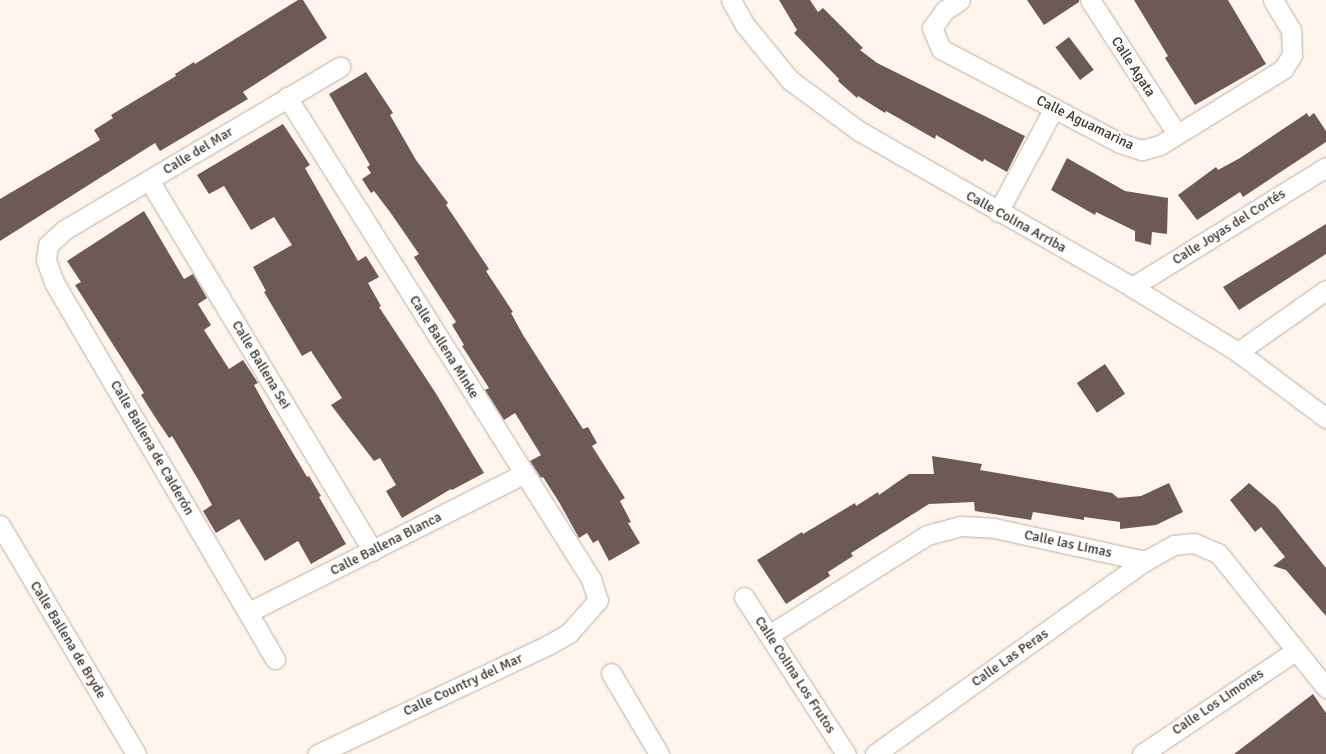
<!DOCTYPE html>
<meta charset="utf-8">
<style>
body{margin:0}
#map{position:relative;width:1326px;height:754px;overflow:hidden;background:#fff5ec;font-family:Signika,sans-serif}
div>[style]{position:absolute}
.building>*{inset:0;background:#6d5956;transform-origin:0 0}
.roads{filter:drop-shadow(0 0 1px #beaea0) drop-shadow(0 0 1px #beaea0)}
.street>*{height:19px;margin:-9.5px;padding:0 9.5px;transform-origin:9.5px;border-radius:9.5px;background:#fff}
span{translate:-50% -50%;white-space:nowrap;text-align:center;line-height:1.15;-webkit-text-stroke:5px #fff;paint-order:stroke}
.street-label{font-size:14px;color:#3a332d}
</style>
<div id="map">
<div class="building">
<div style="clip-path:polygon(298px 0,303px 0,327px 38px,243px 92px,248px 99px,160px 151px,155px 143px,0 241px,0 199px,100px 140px,94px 130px,113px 118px,111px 115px,176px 76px,175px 74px,194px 62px,195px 64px)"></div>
<div style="clip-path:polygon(779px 0,810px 0,818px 12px,823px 8px,863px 48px,860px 50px,877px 63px,1025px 136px,1007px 172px,984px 159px,983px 162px,936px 135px,935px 139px,886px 111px,885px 113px,858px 96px,857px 98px,838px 81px,839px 79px,794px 33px,797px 30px)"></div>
<div style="clip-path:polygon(1027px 0,1079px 0,1079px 2px,1044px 25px)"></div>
<div style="clip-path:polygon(1134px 0,1228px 0,1266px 64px,1195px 105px,1165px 58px,1168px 56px)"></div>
<div style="left:1069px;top:37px;width:41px;height:17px;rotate:53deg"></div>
<div style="clip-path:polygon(366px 72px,393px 113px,390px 115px,416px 160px,448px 203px,446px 205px,489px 269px,486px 271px,513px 312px,511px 313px,523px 335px,583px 429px,588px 427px,597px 443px,592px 446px,625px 498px,620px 501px,631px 522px,628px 523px,640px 543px,609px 561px,598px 540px,593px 543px,587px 533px,579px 538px,559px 502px,543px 477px,541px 478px,530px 461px,541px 455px,515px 413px,504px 420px,485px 390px,489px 388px,462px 346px,464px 345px,452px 325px,456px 322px,414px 257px,419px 254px,390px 212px,374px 191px,371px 193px,362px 179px,371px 173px,367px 167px,370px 165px,329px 94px)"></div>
<div style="clip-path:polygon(1307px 113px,1309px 117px,1314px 113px,1326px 131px,1326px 142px,1243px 197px,1240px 192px,1197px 220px,1178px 195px,1216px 167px,1218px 170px,1240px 158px)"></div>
<div style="clip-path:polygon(283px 124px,310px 165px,305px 168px,358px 261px,366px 256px,379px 277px,368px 283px,381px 306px,379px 307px,435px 392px,484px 473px,452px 490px,451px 489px,402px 518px,386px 491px,396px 485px,380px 458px,374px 461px,331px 405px,342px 398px,311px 351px,302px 356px,264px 292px,266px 291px,253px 267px,292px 245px,274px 217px,251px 230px,224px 186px,209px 194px,197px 175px)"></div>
<div style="clip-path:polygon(1067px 158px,1125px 191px,1168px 198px,1167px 234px,1152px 232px,1151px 245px,1135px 241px,1135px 231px,1096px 212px,1095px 215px,1051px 190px)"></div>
<div style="clip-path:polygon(144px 211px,184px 279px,193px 274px,207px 298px,198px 304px,211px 325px,204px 330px,229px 369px,243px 360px,258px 383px,254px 385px,273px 419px,307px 477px,309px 476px,321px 496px,319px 497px,346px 544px,311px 564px,298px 541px,265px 561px,239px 519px,216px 533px,203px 511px,212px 505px,199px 481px,172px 436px,169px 438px,155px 417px,141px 395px,144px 393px,75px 285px,81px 282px,67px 261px)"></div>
<div style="clip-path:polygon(1326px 224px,1326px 254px,1239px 310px,1223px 287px)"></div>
<div style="left:1105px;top:364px;width:36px;height:34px;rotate:56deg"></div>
<div style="clip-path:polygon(932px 456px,982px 464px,980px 470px,1112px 493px,1118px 498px,1141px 496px,1169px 483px,1183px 512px,1156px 525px,1120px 529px,1120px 522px,1084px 517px,1084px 520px,1033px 512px,1031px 520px,975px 511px,974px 502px,929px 504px,851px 553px,853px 556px,828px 572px,830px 576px,786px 604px,757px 560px,802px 532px,803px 534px,855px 503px,856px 506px,878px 492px,879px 495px,909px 474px,934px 474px)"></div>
<div style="clip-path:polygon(1249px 483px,1277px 507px,1326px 568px,1326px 616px,1286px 570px,1273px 566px,1285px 557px,1261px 527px,1255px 532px,1230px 500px)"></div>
<div style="clip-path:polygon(1313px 694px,1326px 713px,1326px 754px,1234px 754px)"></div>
</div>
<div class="roads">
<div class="street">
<div style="left:731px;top:0;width:29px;rotate:61deg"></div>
<div style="left:745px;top:25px;width:71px;rotate:50.7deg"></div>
<div style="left:790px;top:80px;width:86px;rotate:36.5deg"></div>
<div style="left:859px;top:131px;width:314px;rotate:29.7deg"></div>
<div style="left:1132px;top:287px;width:124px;rotate:31.5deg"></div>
<div style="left:1238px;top:352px;width:110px;rotate:36.9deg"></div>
<div style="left:960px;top:0;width:18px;rotate:146deg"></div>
<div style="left:945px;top:10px;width:22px;rotate:126deg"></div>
<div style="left:932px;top:28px;width:23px;rotate:67deg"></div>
<div style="left:941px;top:49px;width:202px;rotate:27.7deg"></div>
<div style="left:1120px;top:143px;width:23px;rotate:18deg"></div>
<div style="left:1142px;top:150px;width:19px;rotate:-16deg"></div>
<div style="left:1160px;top:145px;width:145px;rotate:-31.7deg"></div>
<div style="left:1283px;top:69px;width:17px;rotate:-57deg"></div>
<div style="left:1292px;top:55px;width:25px;rotate:-92deg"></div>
<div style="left:1291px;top:30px;width:35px;rotate:-121deg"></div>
<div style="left:1090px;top:0;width:160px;rotate:57deg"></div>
<div style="left:287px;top:97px;width:570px;rotate:57.76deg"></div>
<div style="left:591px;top:579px;width:22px;rotate:72deg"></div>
<div style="left:598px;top:600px;width:44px;rotate:131.3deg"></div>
<div style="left:569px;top:633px;width:24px;rotate:150deg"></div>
<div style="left:548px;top:645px;width:255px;rotate:154.7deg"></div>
<div style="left:149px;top:180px;width:433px;rotate:58.9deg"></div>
<div style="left:998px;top:212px;width:118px;rotate:-61.7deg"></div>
<div style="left:1132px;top:287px;width:228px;rotate:-31.7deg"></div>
<div style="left:1238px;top:352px;width:108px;rotate:-35.2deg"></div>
<div style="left:0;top:525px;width:266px;rotate:59.3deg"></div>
<div style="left:744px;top:597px;width:187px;rotate:57deg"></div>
<div style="left:249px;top:612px;width:307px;rotate:-26.7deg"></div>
<div style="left:769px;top:635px;width:187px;rotate:-32.3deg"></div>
<div style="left:927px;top:535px;width:34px;rotate:-15deg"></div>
<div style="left:960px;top:526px;width:34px;rotate:3deg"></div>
<div style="left:994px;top:528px;width:155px;rotate:12.3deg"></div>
<div style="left:1145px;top:561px;width:33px;rotate:-29deg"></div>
<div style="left:1174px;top:545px;width:20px;rotate:-6deg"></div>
<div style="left:1194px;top:543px;width:26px;rotate:23deg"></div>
<div style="left:1218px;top:553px;width:173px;rotate:51.3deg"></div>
<div style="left:275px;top:659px;width:437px;rotate:-120.4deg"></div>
<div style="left:54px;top:282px;width:23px;rotate:-110deg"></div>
<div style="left:46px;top:260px;width:15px;rotate:-82deg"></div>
<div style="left:48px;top:245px;width:22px;rotate:-43deg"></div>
<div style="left:64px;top:230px;width:321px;rotate:-30.6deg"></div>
<div style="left:611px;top:673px;width:94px;rotate:59.3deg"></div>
<div style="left:875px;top:754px;width:332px;rotate:-35.6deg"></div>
<div style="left:1142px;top:754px;width:184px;rotate:-33.9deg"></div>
</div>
</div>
<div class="street-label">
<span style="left:1133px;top:67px;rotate:57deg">Calle Agata</span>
<span style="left:1085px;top:123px;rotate:26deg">Calle Aguamarina</span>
<span style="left:198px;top:151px;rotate:-31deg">Calle del Mar</span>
<span style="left:1016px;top:222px;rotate:29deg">Calle Colina Arriba</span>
<span style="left:1229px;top:227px;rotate:-32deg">Calle Joyas del Cortés</span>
<span style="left:444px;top:347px;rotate:58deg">Calle Ballena Minke</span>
<span style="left:261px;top:365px;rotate:59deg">Calle Ballena Sei</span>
<span style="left:152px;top:448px;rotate:60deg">Calle Ballena de Calderón</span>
<span style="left:386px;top:544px;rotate:-27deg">Calle Ballena Blanca</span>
<span style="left:1068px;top:544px;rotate:12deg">Calle las Limas</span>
<span style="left:68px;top:640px;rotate:59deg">Calle Ballena de Bryde</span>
<span style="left:1010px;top:658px;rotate:-35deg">Calle Las Peras</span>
<span style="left:795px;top:675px;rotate:57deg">Calle Colina Los Frutos</span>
<span style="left:463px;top:685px;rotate:-25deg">Calle Country del Mar</span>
<span style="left:1218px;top:702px;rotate:-34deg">Calle Los Limones</span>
</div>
</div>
